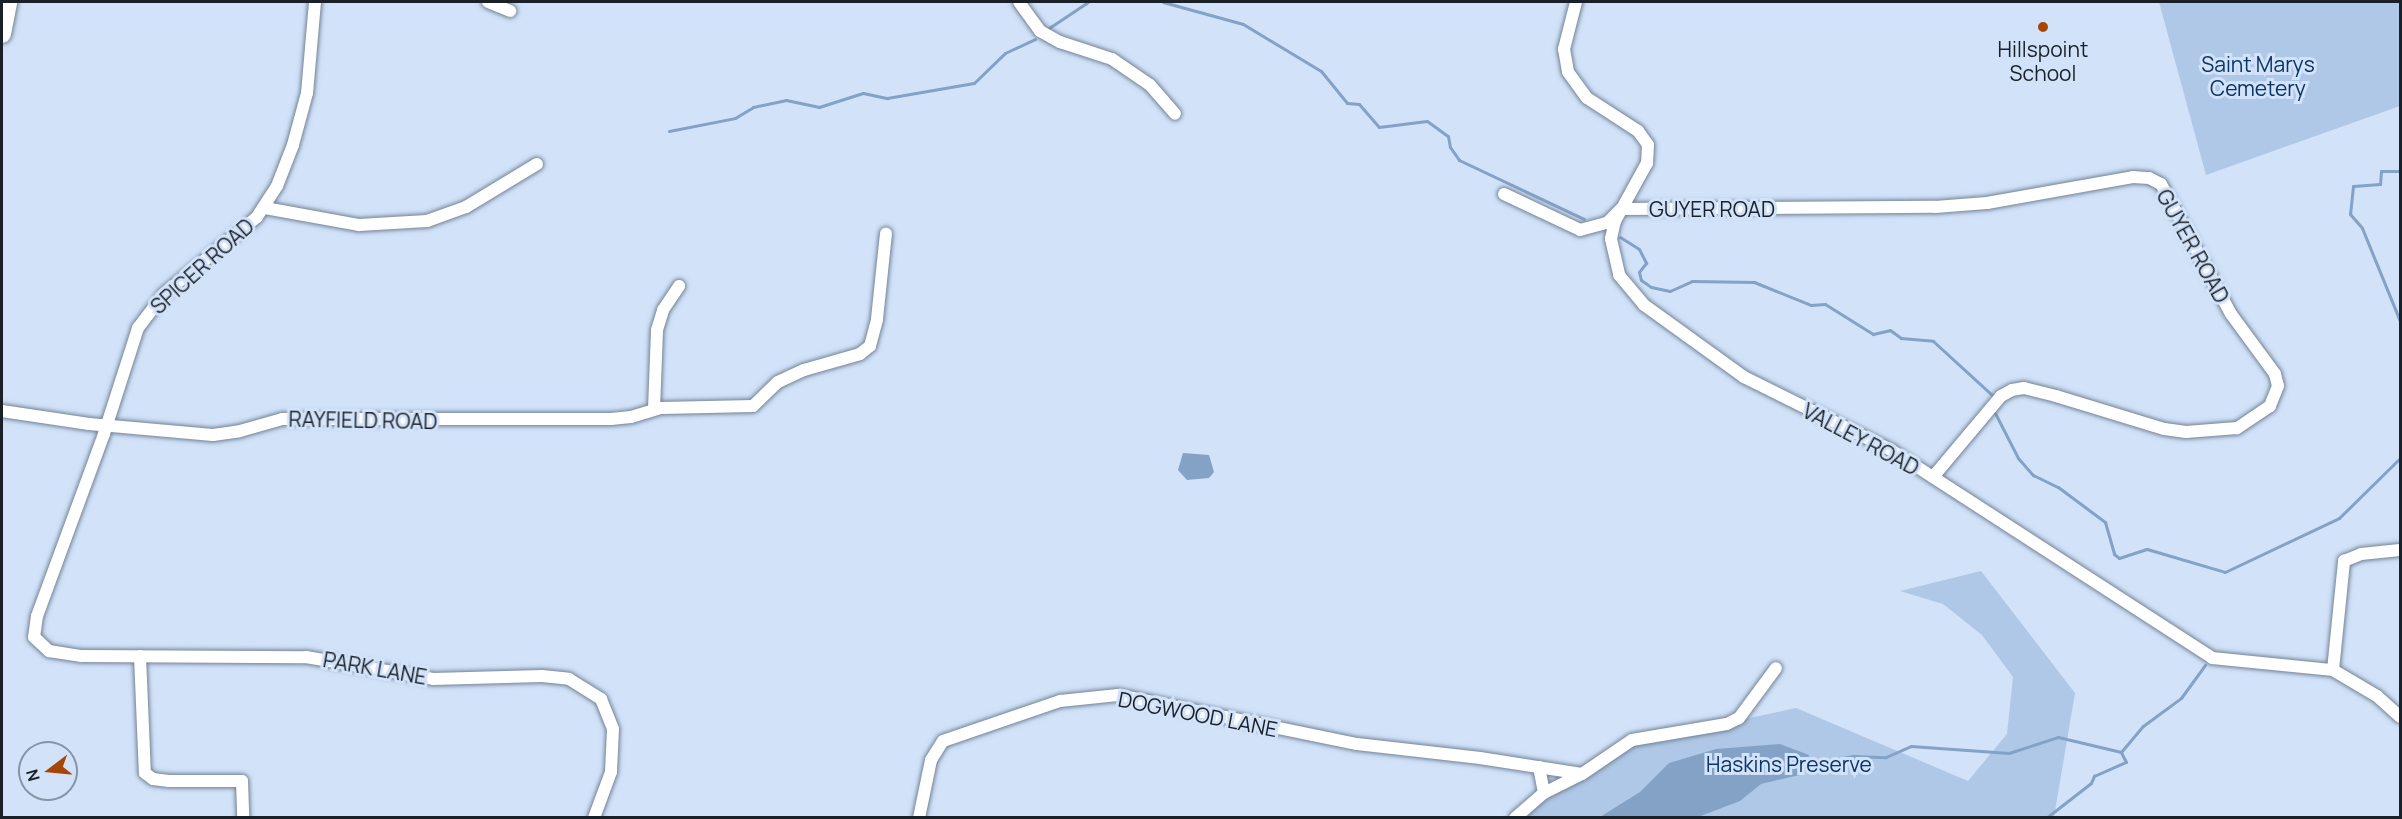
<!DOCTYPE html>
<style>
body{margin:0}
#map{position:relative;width:2402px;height:819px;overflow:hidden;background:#d1e2f9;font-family:Manrope,sans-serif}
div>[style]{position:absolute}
.green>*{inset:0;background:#b0c8e7}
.water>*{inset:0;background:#84a1c6}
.stream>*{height:3px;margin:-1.5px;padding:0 1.5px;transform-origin:1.5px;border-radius:1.5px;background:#84a1c6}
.roads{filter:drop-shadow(0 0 2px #738397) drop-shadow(0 0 2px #738397)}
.minor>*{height:12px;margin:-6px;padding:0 6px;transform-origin:6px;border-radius:6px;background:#fff}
.primary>*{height:18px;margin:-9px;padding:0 9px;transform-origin:9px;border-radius:9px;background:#fff}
.dots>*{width:16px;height:16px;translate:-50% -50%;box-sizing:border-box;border:3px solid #d1e2f9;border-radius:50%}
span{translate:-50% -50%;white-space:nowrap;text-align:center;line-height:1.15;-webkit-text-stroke:6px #d1e2f9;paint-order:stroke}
.poi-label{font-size:21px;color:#1a2028}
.park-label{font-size:21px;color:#0c3564}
.street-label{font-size:21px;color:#1a2028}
.frame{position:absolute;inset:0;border:3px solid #1a2028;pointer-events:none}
.north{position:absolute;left:18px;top:741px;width:60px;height:60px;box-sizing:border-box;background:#d1e2f9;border:2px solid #8894a5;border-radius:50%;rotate:254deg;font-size:16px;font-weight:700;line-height:24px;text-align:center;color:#1a2028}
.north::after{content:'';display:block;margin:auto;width:21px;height:27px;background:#a74508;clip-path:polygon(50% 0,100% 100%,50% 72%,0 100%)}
</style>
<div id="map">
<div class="green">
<div style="clip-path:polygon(2159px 2px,2400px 2px,2400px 106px,2206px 175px)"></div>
<div style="clip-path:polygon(1981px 571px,2075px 693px,2054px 817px,1515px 818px,1620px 746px,1796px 708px,1968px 781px,2007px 734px,2013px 677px,1982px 635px,1943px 604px,1900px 591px)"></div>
</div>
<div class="water">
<div style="clip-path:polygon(1183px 453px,1209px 455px,1214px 472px,1209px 478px,1187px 480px,1178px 470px)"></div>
<div style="clip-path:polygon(1780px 744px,1809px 755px,1804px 774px,1761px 784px,1740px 801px,1698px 817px,1600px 817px,1640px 792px,1669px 763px,1716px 749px)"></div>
</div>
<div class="stream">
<div style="left:1163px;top:2px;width:83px;rotate:15.4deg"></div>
<div style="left:1243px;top:24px;width:91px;rotate:31.1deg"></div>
<div style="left:1321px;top:71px;width:41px;rotate:50.9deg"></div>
<div style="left:1347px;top:103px;width:12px;rotate:5deg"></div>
<div style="left:1359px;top:104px;width:30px;rotate:49deg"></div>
<div style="left:1379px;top:127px;width:48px;rotate:-7.1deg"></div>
<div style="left:1427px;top:121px;width:26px;rotate:36deg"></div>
<div style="left:1448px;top:136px;width:11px;rotate:80deg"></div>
<div style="left:1450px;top:147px;width:16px;rotate:55deg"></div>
<div style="left:1459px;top:160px;width:138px;rotate:25.3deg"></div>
<div style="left:1046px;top:30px;width:50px;rotate:-33.7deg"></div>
<div style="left:669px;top:131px;width:67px;rotate:-11.1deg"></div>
<div style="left:735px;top:118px;width:21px;rotate:-31deg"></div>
<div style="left:753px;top:107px;width:34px;rotate:-12deg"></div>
<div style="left:786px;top:100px;width:34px;rotate:12deg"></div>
<div style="left:819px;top:107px;width:46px;rotate:-17.7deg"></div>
<div style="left:863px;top:93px;width:25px;rotate:12deg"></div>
<div style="left:887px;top:98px;width:88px;rotate:-9.8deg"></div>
<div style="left:974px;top:83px;width:43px;rotate:-44.1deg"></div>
<div style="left:1005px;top:53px;width:33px;rotate:-25deg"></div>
<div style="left:2400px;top:171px;width:19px;rotate:180deg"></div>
<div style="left:2381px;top:171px;width:13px;rotate:94deg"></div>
<div style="left:2380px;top:184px;width:27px;rotate:176deg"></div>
<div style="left:2353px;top:186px;width:28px;rotate:96deg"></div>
<div style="left:2350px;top:214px;width:18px;rotate:49deg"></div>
<div style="left:2362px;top:228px;width:100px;rotate:67.8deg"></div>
<div style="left:1620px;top:237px;width:22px;rotate:32deg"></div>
<div style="left:1639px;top:249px;width:16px;rotate:63deg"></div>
<div style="left:1646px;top:263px;width:11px;rotate:128deg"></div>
<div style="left:1639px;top:272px;width:8px;rotate:76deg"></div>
<div style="left:1641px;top:280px;width:12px;rotate:35deg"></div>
<div style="left:1651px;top:287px;width:19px;rotate:12deg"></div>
<div style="left:1670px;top:291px;width:24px;rotate:-24deg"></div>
<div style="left:1692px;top:281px;width:62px;rotate:0.9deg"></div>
<div style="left:1754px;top:282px;width:61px;rotate:22deg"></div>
<div style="left:1811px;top:305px;width:14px;rotate:-4deg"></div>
<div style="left:1825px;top:304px;width:57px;rotate:32deg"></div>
<div style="left:1873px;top:334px;width:17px;rotate:-13deg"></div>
<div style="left:1890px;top:330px;width:14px;rotate:36deg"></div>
<div style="left:1901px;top:338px;width:32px;rotate:5deg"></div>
<div style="left:1933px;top:341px;width:79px;rotate:42.4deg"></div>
<div style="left:1995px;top:413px;width:51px;rotate:62.9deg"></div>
<div style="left:2018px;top:458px;width:23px;rotate:49deg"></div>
<div style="left:2033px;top:475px;width:28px;rotate:26deg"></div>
<div style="left:2058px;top:487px;width:59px;rotate:36.7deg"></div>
<div style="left:2105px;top:522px;width:33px;rotate:74deg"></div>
<div style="left:2114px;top:554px;width:6px;rotate:39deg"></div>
<div style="left:2119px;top:558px;width:29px;rotate:-18deg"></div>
<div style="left:2147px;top:549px;width:81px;rotate:16.4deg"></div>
<div style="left:2225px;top:572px;width:126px;rotate:-25.3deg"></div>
<div style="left:2339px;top:518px;width:86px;rotate:-44.5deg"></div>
<div style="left:1807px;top:764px;width:47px;rotate:-9.9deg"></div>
<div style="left:1853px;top:756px;width:33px;rotate:2deg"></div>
<div style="left:1886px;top:757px;width:27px;rotate:-24deg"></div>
<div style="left:1911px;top:746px;width:98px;rotate:4.1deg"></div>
<div style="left:2009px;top:753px;width:52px;rotate:-18.1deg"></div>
<div style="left:2058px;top:737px;width:65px;rotate:13.4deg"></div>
<div style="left:2121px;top:752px;width:34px;rotate:-50deg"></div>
<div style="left:2143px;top:726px;width:47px;rotate:-36.4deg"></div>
<div style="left:2181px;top:698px;width:41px;rotate:-54deg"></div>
<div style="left:2046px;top:818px;width:57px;rotate:-37.9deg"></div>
<div style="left:2091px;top:783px;width:8px;rotate:-67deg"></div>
<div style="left:2094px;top:776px;width:35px;rotate:-24deg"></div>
<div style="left:2126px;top:762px;width:11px;rotate:-117deg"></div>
</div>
<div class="roads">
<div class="minor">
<div style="left:315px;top:2px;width:91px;rotate:95deg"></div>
<div style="left:307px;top:93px;width:54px;rotate:105.1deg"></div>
<div style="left:293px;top:145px;width:44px;rotate:111.3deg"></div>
<div style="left:277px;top:186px;width:37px;rotate:123deg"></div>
<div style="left:257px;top:217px;width:121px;rotate:140.4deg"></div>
<div style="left:164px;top:294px;width:43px;rotate:127.4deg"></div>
<div style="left:138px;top:328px;width:111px;rotate:107.8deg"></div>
<div style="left:104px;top:434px;width:194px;rotate:110.2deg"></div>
<div style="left:37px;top:616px;width:21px;rotate:98deg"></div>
<div style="left:34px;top:637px;width:21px;rotate:43deg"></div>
<div style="left:49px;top:651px;width:33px;rotate:9deg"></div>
<div style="left:82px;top:656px;width:224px;rotate:0.3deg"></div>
<div style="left:306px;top:657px;width:129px;rotate:9.8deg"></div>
<div style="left:433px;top:679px;width:109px;rotate:-1.6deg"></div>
<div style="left:542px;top:676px;width:27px;rotate:6deg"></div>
<div style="left:569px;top:679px;width:38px;rotate:32deg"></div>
<div style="left:601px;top:699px;width:32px;rotate:68deg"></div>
<div style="left:613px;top:729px;width:43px;rotate:92.7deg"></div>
<div style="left:611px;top:772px;width:49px;rotate:110.3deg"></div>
<div style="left:488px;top:2px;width:24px;rotate:22deg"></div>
<div style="left:1019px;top:2px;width:36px;rotate:54deg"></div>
<div style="left:1040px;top:31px;width:23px;rotate:29deg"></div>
<div style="left:1060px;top:42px;width:55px;rotate:18.1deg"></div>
<div style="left:1112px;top:59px;width:46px;rotate:34.4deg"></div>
<div style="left:1150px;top:85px;width:38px;rotate:49deg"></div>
<div style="left:1576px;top:2px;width:49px;rotate:104.3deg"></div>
<div style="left:1564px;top:49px;width:23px;rotate:80deg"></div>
<div style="left:1568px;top:72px;width:32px;rotate:54deg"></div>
<div style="left:1587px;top:98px;width:61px;rotate:32.9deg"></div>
<div style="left:1638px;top:131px;width:17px;rotate:54deg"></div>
<div style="left:1648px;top:145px;width:18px;rotate:93deg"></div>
<div style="left:1647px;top:163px;width:66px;rotate:118.9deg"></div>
<div style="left:1615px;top:221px;width:18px;rotate:103deg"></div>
<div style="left:1611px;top:239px;width:37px;rotate:77deg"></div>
<div style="left:1619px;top:275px;width:39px;rotate:50deg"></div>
<div style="left:1644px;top:305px;width:123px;rotate:35.8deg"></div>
<div style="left:1744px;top:377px;width:164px;rotate:26.4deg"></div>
<div style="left:1891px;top:450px;width:382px;rotate:32.9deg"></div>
<div style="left:2212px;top:658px;width:122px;rotate:5.7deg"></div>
<div style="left:2333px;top:670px;width:51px;rotate:30.6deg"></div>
<div style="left:2377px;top:696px;width:31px;rotate:42deg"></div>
<div style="left:1504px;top:194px;width:84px;rotate:25.3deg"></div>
<div style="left:1580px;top:230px;width:28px;rotate:-15deg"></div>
<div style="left:1607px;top:223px;width:20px;rotate:-45deg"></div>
<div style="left:1621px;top:209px;width:314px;rotate:-0.4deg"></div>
<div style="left:1935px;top:207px;width:52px;rotate:-4.4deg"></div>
<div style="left:1987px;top:203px;width:148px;rotate:-10.1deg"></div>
<div style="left:2133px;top:177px;width:16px;rotate:4deg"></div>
<div style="left:2149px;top:178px;width:13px;rotate:27deg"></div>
<div style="left:2161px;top:184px;width:148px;rotate:61.7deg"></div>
<div style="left:2231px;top:314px;width:74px;rotate:53.7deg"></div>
<div style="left:2275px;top:374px;width:12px;rotate:76deg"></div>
<div style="left:2278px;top:386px;width:22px;rotate:112deg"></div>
<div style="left:2270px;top:406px;width:40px;rotate:146deg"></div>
<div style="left:2237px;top:428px;width:51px;rotate:175.5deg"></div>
<div style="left:2186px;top:432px;width:22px;rotate:-172deg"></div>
<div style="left:2164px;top:429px;width:113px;rotate:-163deg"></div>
<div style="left:2056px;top:396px;width:33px;rotate:-166deg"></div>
<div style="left:2024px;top:388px;width:12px;rotate:171deg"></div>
<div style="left:2012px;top:390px;width:13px;rotate:151deg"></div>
<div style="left:2001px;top:396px;width:106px;rotate:130deg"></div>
<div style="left:265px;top:208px;width:96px;rotate:10.3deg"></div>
<div style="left:359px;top:225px;width:68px;rotate:-3.4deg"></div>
<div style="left:427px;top:221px;width:41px;rotate:-19.7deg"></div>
<div style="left:466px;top:207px;width:83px;rotate:-31.2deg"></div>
<div style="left:654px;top:409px;width:79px;rotate:-87.8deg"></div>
<div style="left:657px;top:330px;width:21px;rotate:-73deg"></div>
<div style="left:663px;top:310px;width:29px;rotate:-56deg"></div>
<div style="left:2px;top:411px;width:88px;rotate:8.5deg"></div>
<div style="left:89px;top:424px;width:124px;rotate:5.1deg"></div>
<div style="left:213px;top:435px;width:27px;rotate:-8deg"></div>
<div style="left:240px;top:431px;width:44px;rotate:-15.9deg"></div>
<div style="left:282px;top:419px;width:329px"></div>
<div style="left:611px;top:419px;width:20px;rotate:-6deg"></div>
<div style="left:631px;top:417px;width:31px;rotate:-17deg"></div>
<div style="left:661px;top:408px;width:92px;rotate:-1.2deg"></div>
<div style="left:753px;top:406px;width:35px;rotate:-44deg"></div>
<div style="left:778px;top:382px;width:29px;rotate:-25deg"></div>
<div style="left:804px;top:370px;width:58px;rotate:-15.9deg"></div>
<div style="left:860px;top:354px;width:13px;rotate:-39deg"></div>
<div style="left:870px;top:346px;width:28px;rotate:-75deg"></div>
<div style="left:877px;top:319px;width:86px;rotate:-84deg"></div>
<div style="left:140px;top:656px;width:117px;rotate:87.6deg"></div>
<div style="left:145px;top:773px;width:10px;rotate:37deg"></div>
<div style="left:153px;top:779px;width:16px;rotate:7deg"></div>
<div style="left:169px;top:781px;width:73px"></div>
<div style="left:242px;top:781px;width:37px;rotate:88deg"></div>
<div style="left:2333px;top:670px;width:110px;rotate:-84.2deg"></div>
<div style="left:2344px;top:561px;width:18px;rotate:-22deg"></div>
<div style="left:2361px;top:554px;width:39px;rotate:-6deg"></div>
<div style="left:1539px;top:767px;width:26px;rotate:79deg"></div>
<div style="left:919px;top:818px;width:59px;rotate:-78.3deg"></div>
<div style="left:931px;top:760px;width:22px;rotate:-58deg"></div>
<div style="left:943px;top:741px;width:124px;rotate:-18.9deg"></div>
<div style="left:1060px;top:701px;width:58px;rotate:-5.9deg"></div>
<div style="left:1118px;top:695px;width:244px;rotate:11.6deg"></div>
<div style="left:1357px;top:744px;width:124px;rotate:6.5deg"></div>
<div style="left:1480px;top:758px;width:103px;rotate:8.9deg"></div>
<div style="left:1515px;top:818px;width:38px;rotate:-41deg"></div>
<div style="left:1544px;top:793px;width:42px;rotate:-26.6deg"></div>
<div style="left:1582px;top:774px;width:60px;rotate:-34.2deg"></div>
<div style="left:1632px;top:740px;width:96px;rotate:-9.6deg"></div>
<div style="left:1727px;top:724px;width:13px;rotate:-27deg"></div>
<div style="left:1739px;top:718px;width:62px;rotate:-53.5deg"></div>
</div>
<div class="primary">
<div style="left:2px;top:34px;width:33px;rotate:-79deg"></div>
</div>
</div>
<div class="dots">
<div style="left:2043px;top:27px;background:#a74508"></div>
</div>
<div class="poi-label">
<span style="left:2043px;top:61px">Hillspoint<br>School</span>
</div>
<div class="park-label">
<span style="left:2258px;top:76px">Saint Marys<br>Cemetery</span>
<span style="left:1789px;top:764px">Haskins Preserve</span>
</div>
<div class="street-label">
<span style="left:1712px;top:209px">GUYER ROAD</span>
<span style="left:2193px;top:246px;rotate:61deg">GUYER ROAD</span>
<span style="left:202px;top:266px;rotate:-42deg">SPICER ROAD</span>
<span style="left:363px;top:420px;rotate:1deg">RAYFIELD ROAD</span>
<span style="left:1861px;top:439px;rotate:28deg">VALLEY ROAD</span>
<span style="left:375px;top:668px;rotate:10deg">PARK LANE</span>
<span style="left:1198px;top:714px;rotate:11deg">DOGWOOD LANE</span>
</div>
<div class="frame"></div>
<div class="north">N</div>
</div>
